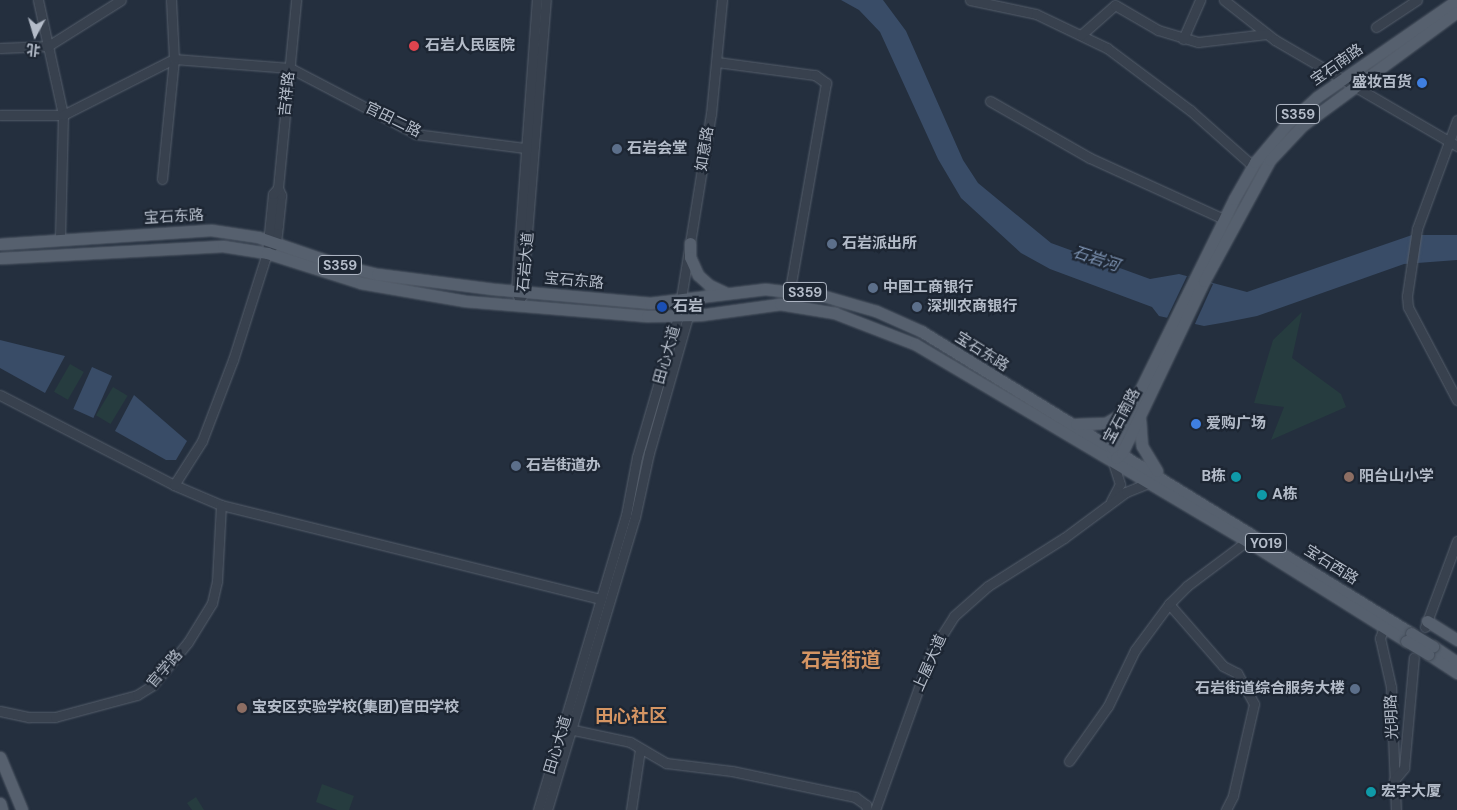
<!DOCTYPE html>
<meta charset="utf-8">
<style>
body{margin:0}
#map{position:relative;width:1457px;height:810px;overflow:hidden;background:#242f3e;font-family:"DM Sans","Noto Sans SC",sans-serif}
div>[style]{position:absolute}
.green>*{inset:0;background:#263c3f;transform-origin:0 0}
.water>*{inset:0;background:#394c67;transform-origin:0 0}
.pier>*{inset:0;background:#242f3e}
.roads{filter:drop-shadow(0 0 1px #565f6c) drop-shadow(0 0 1px #565f6c)}
.minor>*{height:9px;margin:-4.5px;padding:0 4.5px;transform-origin:4.5px;border-radius:4.5px;background:#38414e}
.major>*{height:11px;margin:-5.5px;padding:0 5.5px;transform-origin:5.5px;border-radius:5.5px;background:#56606e}
.bridges{filter:drop-shadow(0 0 1px #414a57) drop-shadow(0 0 1px #414a57)}
.major-bridge>*{height:11px;margin:-5.5px;padding:0 5.5px;transform-origin:5.5px;border-radius:5.5px;background:#56606e}
.dots>*{width:14px;height:14px;translate:-50% -50%;box-sizing:border-box;border:2px solid #1d2633;border-radius:50%}
span{translate:-50% -50%;white-space:nowrap;text-align:center;line-height:1.15;-webkit-text-stroke:4.5px #1d2633;paint-order:stroke}
.shield-label span{padding:1px 4px;background:#1d2633;border:1px solid;border-radius:4px;-webkit-text-stroke-width:0}
.shield-label{font-size:14px;color:#b4bcc9;font-weight:700}
.poi-label{font-size:15px;color:#b4bcc9;font-weight:700}
.left{translate:0 -50%;text-align:left}
.right{translate:-100% -50%;text-align:right}
.street-label{font-size:15px;color:#b4bcc9}
.water-label{font-size:16px;color:#7c92b1;font-style:italic}
.quarter-label{font-size:18px;color:#d59563;font-weight:700}
.district-label{font-size:20px;color:#d59563;font-weight:700}
.north{position:absolute;left:10px;top:10px;width:50px;height:50px;-webkit-text-stroke:4px #1d2633;paint-order:stroke;rotate:186deg;font-size:14px;font-weight:700;line-height:20px;text-align:center;color:#b4bcc9}
.north::after{content:'';display:block;margin:auto;width:18px;height:22px;background:#b4bcc9;clip-path:polygon(50% 0,100% 100%,50% 72%,0 100%)}
</style>
<div id="map">
<div class="green">
<div style="clip-path:polygon(1302px 312px,1292px 358px,1341px 394px,1346px 407px,1271px 440px,1284px 407px,1254px 403px,1273px 340px)"></div>
<div style="left:70px;top:364px;width:16px;height:32px;rotate:30deg"></div>
<div style="left:113px;top:387px;width:17px;height:33px;rotate:31deg"></div>
<div style="clip-path:polygon(322px 784px,354px 796px,349px 810px,337px 810px,316px 802px)"></div>
<div style="clip-path:polygon(196px 797px,204px 810px,192px 810px,187px 803px)"></div>
</div>
<div class="water">
<div style="clip-path:polygon(841px 0,883px 0,906px 31px,963px 160px,978px 183px,1051px 243px,1150px 279px,1179px 274px,1247px 292px,1412px 235px,1457px 235px,1457px 260px,1404px 264px,1257px 316px,1227px 322px,1204px 326px,1159px 316px,1152px 307px,1050px 269px,1021px 253px,961px 198px,938px 159px,880px 32px,859px 10px)"></div>
<div style="clip-path:polygon(0 340px,65px 356px,45px 393px,0 368px)"></div>
<div style="left:92px;top:367px;width:22px;height:46px;rotate:24deg"></div>
<div style="clip-path:polygon(134px 395px,187px 441px,176px 460px,166px 460px,115px 431px)"></div>
</div>
<div class="pier">
<div style="clip-path:polygon(1187px 276px,1213px 284px,1194px 326px,1166px 320px)"></div>
</div>
<div class="roads">
<div class="minor">
<div style="left:38px;top:0;width:118px;rotate:77.7deg"></div>
<div style="left:63px;top:115px;width:124px;rotate:91.4deg"></div>
<div style="left:970px;top:0;width:67px;rotate:12deg"></div>
<div style="left:1036px;top:14px;width:79px;rotate:25.6deg"></div>
<div style="left:1107px;top:48px;width:104px;rotate:36.8deg"></div>
<div style="left:1190px;top:110px;width:84px;rotate:41.6deg"></div>
<div style="left:1224px;top:0;width:65px;rotate:38.1deg"></div>
<div style="left:1275px;top:40px;width:211px;rotate:30.2deg"></div>
<div style="left:1376px;top:27px;width:49px;rotate:-33.4deg"></div>
<div style="left:1081px;top:35px;width:45px;rotate:-41.4deg"></div>
<div style="left:1115px;top:5px;width:50px;rotate:30.2deg"></div>
<div style="left:1158px;top:30px;width:42px;rotate:16.7deg"></div>
<div style="left:1198px;top:42px;width:69px;rotate:-6.6deg"></div>
<div style="left:1183px;top:39px;width:43px;rotate:-66.4deg"></div>
<div style="left:0;top:48px;width:48px;rotate:-2.4deg"></div>
<div style="left:48px;top:46px;width:86px;rotate:-32.2deg"></div>
<div style="left:717px;top:62px;width:99px;rotate:7.6deg"></div>
<div style="left:815px;top:75px;width:14px;rotate:36deg"></div>
<div style="left:826px;top:83px;width:210px;rotate:99.9deg"></div>
<div style="left:990px;top:101px;width:115px;rotate:29.7deg"></div>
<div style="left:1090px;top:158px;width:147px;rotate:24.5deg"></div>
<div style="left:0;top:115px;width:63px"></div>
<div style="left:63px;top:115px;width:124px;rotate:-26.8deg"></div>
<div style="left:174px;top:59px;width:116px;rotate:4.4deg"></div>
<div style="left:290px;top:68px;width:142px;rotate:27.6deg"></div>
<div style="left:416px;top:134px;width:111px;rotate:7.3deg"></div>
<div style="left:1457px;top:120px;width:116px;rotate:110.2deg"></div>
<div style="left:1417px;top:229px;width:68px;rotate:98.5deg"></div>
<div style="left:1407px;top:296px;width:11px;rotate:85deg"></div>
<div style="left:1408px;top:307px;width:105px;rotate:62.2deg"></div>
<div style="left:162px;top:179px;width:121px;rotate:-84.3deg"></div>
<div style="left:174px;top:59px;width:59px;rotate:-92.9deg"></div>
<div style="left:272px;top:247px;width:6px;rotate:-51deg"></div>
<div style="left:276px;top:242px;width:17px;rotate:-83deg"></div>
<div style="left:278px;top:225px;width:30px;rotate:-84deg"></div>
<div style="left:281px;top:195px;width:8px;rotate:-113deg"></div>
<div style="left:522px;top:296px;width:297px;rotate:-85.4deg"></div>
<div style="left:522px;top:306px;width:16px;rotate:-112deg"></div>
<div style="left:516px;top:291px;width:292px;rotate:-85.9deg"></div>
<div style="left:0;top:395px;width:196px;rotate:27.3deg"></div>
<div style="left:174px;top:485px;width:51px;rotate:23.1deg"></div>
<div style="left:221px;top:505px;width:391px;rotate:13.9deg"></div>
<div style="left:174px;top:485px;width:52px;rotate:-57.5deg"></div>
<div style="left:202px;top:441px;width:87px;rotate:-69.1deg"></div>
<div style="left:233px;top:360px;width:112px;rotate:-72.4deg"></div>
<div style="left:267px;top:253px;width:59px;rotate:-84.2deg"></div>
<div style="left:273px;top:194px;width:8px;rotate:-50deg"></div>
<div style="left:278px;top:188px;width:189px;rotate:-84.5deg"></div>
<div style="left:1111px;top:501px;width:19px;rotate:-62deg"></div>
<div style="left:1120px;top:484px;width:23px;rotate:-108deg"></div>
<div style="left:1169px;top:604px;width:82px;rotate:48.9deg"></div>
<div style="left:1223px;top:666px;width:16px;rotate:27deg"></div>
<div style="left:1237px;top:673px;width:35px;rotate:61deg"></div>
<div style="left:1254px;top:704px;width:94px;rotate:102.9deg"></div>
<div style="left:1233px;top:796px;width:16px;rotate:117deg"></div>
<div style="left:1384px;top:627px;width:12px;rotate:110deg"></div>
<div style="left:1380px;top:638px;width:50px;rotate:77.3deg"></div>
<div style="left:1391px;top:687px;width:123px;rotate:87.7deg"></div>
<div style="left:1425px;top:627px;width:92px;rotate:-69.6deg"></div>
<div style="left:0;top:711px;width:30px;rotate:12deg"></div>
<div style="left:29px;top:717px;width:26px"></div>
<div style="left:55px;top:717px;width:85px;rotate:-15deg"></div>
<div style="left:137px;top:695px;width:19px;rotate:-32deg"></div>
<div style="left:153px;top:685px;width:55px;rotate:-50.9deg"></div>
<div style="left:188px;top:642px;width:46px;rotate:-58.4deg"></div>
<div style="left:212px;top:603px;width:23px;rotate:-77deg"></div>
<div style="left:217px;top:581px;width:76px;rotate:-87deg"></div>
<div style="left:569px;top:729px;width:62px;rotate:12deg"></div>
<div style="left:630px;top:742px;width:42px;rotate:30.3deg"></div>
<div style="left:666px;top:763px;width:66px;rotate:6.9deg"></div>
<div style="left:732px;top:771px;width:126px;rotate:11.9deg"></div>
<div style="left:855px;top:797px;width:14px;rotate:36deg"></div>
<div style="left:866px;top:805px;width:5px;rotate:79deg"></div>
<div style="left:1069px;top:761px;width:67px;rotate:-54.7deg"></div>
<div style="left:1108px;top:706px;width:62px;rotate:-64.3deg"></div>
<div style="left:1135px;top:650px;width:57px;rotate:-53.5deg"></div>
<div style="left:1169px;top:604px;width:25px;rotate:-45deg"></div>
<div style="left:1187px;top:586px;width:75px;rotate:-36.9deg"></div>
<div style="left:1394px;top:780px;width:16px;rotate:-50deg"></div>
<div style="left:1404px;top:768px;width:111px;rotate:-84.9deg"></div>
<div style="left:538px;top:810px;width:308px;rotate:-73.4deg"></div>
<div style="left:626px;top:515px;width:59px;rotate:-79.3deg"></div>
<div style="left:637px;top:457px;width:146px;rotate:-73.7deg"></div>
<div style="left:678px;top:317px;width:206px;rotate:-80.8deg"></div>
<div style="left:711px;top:114px;width:115px;rotate:-84.5deg"></div>
<div style="left:547px;top:810px;width:306px;rotate:-73.3deg"></div>
<div style="left:635px;top:517px;width:66px;rotate:-77.7deg"></div>
<div style="left:649px;top:453px;width:142px;rotate:-74.1deg"></div>
<div style="left:688px;top:316px;width:6px;rotate:-108deg"></div>
<div style="left:631px;top:810px;width:62px;rotate:-81.6deg"></div>
<div style="left:875px;top:810px;width:169px;rotate:-70.3deg"></div>
<div style="left:932px;top:651px;width:41px;rotate:-57.8deg"></div>
<div style="left:954px;top:616px;width:45px;rotate:-41.4deg"></div>
<div style="left:988px;top:586px;width:90px;rotate:-32.3deg"></div>
<div style="left:1064px;top:538px;width:77px;rotate:-36.6deg"></div>
<div style="left:1126px;top:492px;width:24px;rotate:-22deg"></div>
</div>
<div class="major">
<div style="left:690px;top:243px;width:14px;rotate:90deg"></div>
<div style="left:690px;top:257px;width:20px;rotate:66deg"></div>
<div style="left:698px;top:275px;width:15px;rotate:42deg"></div>
<div style="left:709px;top:285px;width:17px;rotate:25deg"></div>
<div style="left:0;top:244px;width:211px;rotate:-3.8deg"></div>
<div style="left:211px;top:230px;width:48px;rotate:8.5deg"></div>
<div style="left:258px;top:237px;width:87px;rotate:18.9deg"></div>
<div style="left:340px;top:265px;width:38px;rotate:14deg"></div>
<div style="left:377px;top:274px;width:117px;rotate:7.4deg"></div>
<div style="left:493px;top:289px;width:158px;rotate:5.1deg"></div>
<div style="left:650px;top:303px;width:116px;rotate:-6.9deg"></div>
<div style="left:765px;top:289px;width:59px;rotate:6.8deg"></div>
<div style="left:824px;top:296px;width:54px;rotate:16.1deg"></div>
<div style="left:876px;top:311px;width:49px;rotate:24deg"></div>
<div style="left:921px;top:331px;width:576px;rotate:31.65deg"></div>
<div style="left:0;top:258px;width:223px;rotate:-3.1deg"></div>
<div style="left:223px;top:246px;width:45px;rotate:9deg"></div>
<div style="left:267px;top:253px;width:99px;rotate:17.7deg"></div>
<div style="left:361px;top:283px;width:106px;rotate:9.8deg"></div>
<div style="left:465px;top:301px;width:183px;rotate:4.7deg"></div>
<div style="left:647px;top:316px;width:53px;rotate:-1.1deg"></div>
<div style="left:700px;top:315px;width:81px;rotate:-7.8deg"></div>
<div style="left:780px;top:304px;width:56px;rotate:9.3deg"></div>
<div style="left:835px;top:313px;width:86px;rotate:21.2deg"></div>
<div style="left:915px;top:344px;width:386px;rotate:30.7deg"></div>
<div style="left:1247px;top:541px;width:188px;rotate:32.2deg"></div>
<div style="left:1140px;top:420px;width:26px;rotate:86deg"></div>
<div style="left:1142px;top:446px;width:29px;rotate:59deg"></div>
<div style="left:1076px;top:424px;width:30px;rotate:-2deg"></div>
<div style="left:1106px;top:423px;width:29px;rotate:-31deg"></div>
<div style="left:1112px;top:454px;width:7px;rotate:-90deg"></div>
<div style="left:1112px;top:447px;width:276px;rotate:-63.8deg"></div>
<div style="left:1234px;top:199px;width:43px;rotate:-60.4deg"></div>
<div style="left:1255px;top:162px;width:50px;rotate:-49.9deg"></div>
<div style="left:1287px;top:124px;width:40px;rotate:-42deg"></div>
<div style="left:1317px;top:97px;width:170px;rotate:-34.7deg"></div>
<div style="left:1116px;top:458px;width:8px;rotate:-40deg"></div>
<div style="left:1122px;top:453px;width:191px;rotate:-64.5deg"></div>
<div style="left:1204px;top:281px;width:138px;rotate:-61.4deg"></div>
<div style="left:1270px;top:160px;width:48px;rotate:-46.7deg"></div>
<div style="left:1303px;top:125px;width:191px;rotate:-36.3deg"></div>
<div style="left:1427px;top:621px;width:36px;rotate:32deg"></div>
<div style="left:1433px;top:646px;width:29px;rotate:34deg"></div>
<div style="left:1428px;top:654px;width:35px;rotate:33deg"></div>
<div style="left:0;top:757px;width:57px;rotate:67.5deg"></div>
<div style="left:0;top:803px;width:7px;rotate:74deg"></div>
</div>
</div>
<div class="bridges">
<div class="major-bridge">
<div style="left:1411px;top:633px;width:26px;rotate:31deg"></div>
<div style="left:1406px;top:641px;width:26px;rotate:31deg"></div>
</div>
</div>
<div class="dots">
<div style="left:414px;top:46px;background:#e0444e"></div>
<div style="left:1422px;top:83px;background:#3f7fe0"></div>
<div style="left:617px;top:149px;background:#5c6f8a"></div>
<div style="left:832px;top:244px;background:#5c6f8a"></div>
<div style="left:873px;top:288px;background:#5c6f8a"></div>
<div style="left:662px;top:307px;background:#1a4fb4"></div>
<div style="left:917px;top:307px;background:#5c6f8a"></div>
<div style="left:1196px;top:424px;background:#3f7fe0"></div>
<div style="left:516px;top:466px;background:#5c6f8a"></div>
<div style="left:1236px;top:477px;background:#0f9aa8"></div>
<div style="left:1349px;top:477px;background:#8d6e63"></div>
<div style="left:1262px;top:495px;background:#0f9aa8"></div>
<div style="left:1355px;top:689px;background:#5c6f8a"></div>
<div style="left:242px;top:708px;background:#8d6e63"></div>
<div style="left:1371px;top:792px;background:#0f9aa8"></div>
</div>
<div class="shield-label">
<span style="left:1298px;top:114px">S359</span>
<span style="left:340px;top:265px">S359</span>
<span style="left:805px;top:292px">S359</span>
<span style="left:1266px;top:543px">Y019</span>
</div>
<div class="poi-label">
<span class="left" style="left:425px;top:46px">石岩人民医院</span>
<span class="right" style="left:1412px;top:83px">盛妆百货</span>
<span class="left" style="left:627px;top:149px">石岩会堂</span>
<span class="left" style="left:842px;top:244px">石岩派出所</span>
<span class="left" style="left:883px;top:288px">中国工商银行</span>
<span class="left" style="left:673px;top:307px">石岩</span>
<span class="left" style="left:927px;top:307px">深圳农商银行</span>
<span class="left" style="left:1206px;top:424px">爱购广场</span>
<span class="left" style="left:526px;top:466px">石岩街道办</span>
<span class="right" style="left:1226px;top:477px">B栋</span>
<span class="left" style="left:1359px;top:477px">阳台山小学</span>
<span class="left" style="left:1272px;top:495px">A栋</span>
<span class="right" style="left:1345px;top:689px">石岩街道综合服务大楼</span>
<span class="left" style="left:252px;top:708px">宝安区实验学校(集团)官田学校</span>
<span class="left" style="left:1381px;top:792px">宏宇大厦</span>
</div>
<div class="street-label">
<span style="left:1337px;top:65px;rotate:-35deg">宝石南路</span>
<span style="left:287px;top:94px;rotate:-84deg">吉祥路</span>
<span style="left:393px;top:120px;rotate:26deg">官田二路</span>
<span style="left:705px;top:149px;rotate:-81deg">如意路</span>
<span style="left:174px;top:217px;rotate:-3deg">宝石东路</span>
<span style="left:526px;top:262px;rotate:-85deg">石岩大道</span>
<span style="left:574px;top:281px;rotate:5deg">宝石东路</span>
<span style="left:982px;top:352px;rotate:32deg">宝石东路</span>
<span style="left:667px;top:355px;rotate:-74deg">田心大道</span>
<span style="left:1122px;top:416px;rotate:-62deg">宝石南路</span>
<span style="left:1331px;top:565px;rotate:32deg">宝石西路</span>
<span style="left:930px;top:663px;rotate:-66deg">上屋大道</span>
<span style="left:165px;top:669px;rotate:-49deg">官学路</span>
<span style="left:1392px;top:717px;rotate:-92deg">光明路</span>
<span style="left:558px;top:745px;rotate:-73deg">田心大道</span>
</div>
<div class="water-label">
<span style="left:1096px;top:259px;rotate:18deg">石岩河</span>
</div>
<div class="quarter-label">
<span style="left:631px;top:716px">田心社区</span>
</div>
<div class="district-label">
<span style="left:841px;top:660px">石岩街道</span>
</div>
<div class="north">北</div>
</div>
